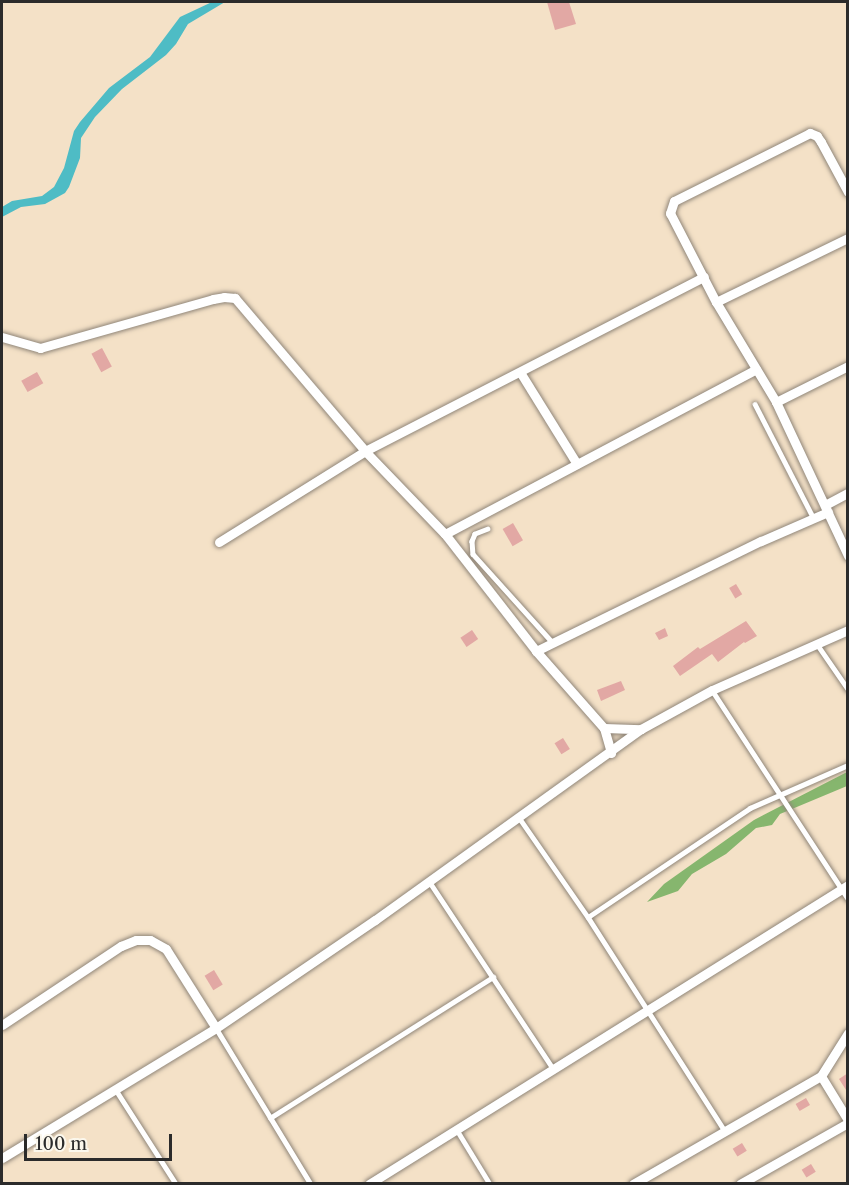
<!DOCTYPE html>
<style>
body{margin:0}
#map{position:relative;width:849px;height:1185px;overflow:hidden;background:#f4e1c7;font-family:"Libre Caslon Text",serif}
div>[style]{position:absolute}
.forest>*{inset:0;background:#86b66e}
.water>*{inset:0;background:#4ebcc5}
.building>*{inset:0;background:#e2a8a4;transform-origin:0 0}
.roads{filter:drop-shadow(0 0 2px #908679) drop-shadow(0 0 2px #908679)}
.service>*{height:4.5px;margin:-2.25px;padding:0 2.25px;transform-origin:2.25px;border-radius:2.25px;background:#fff}
.minor>*{height:9px;margin:-4.5px;padding:0 4.5px;transform-origin:4.5px;border-radius:4.5px;background:#fff}
span{translate:-50% -50%;white-space:nowrap;text-align:center;line-height:1.15;-webkit-text-stroke:4.5px #fbf7ec;paint-order:stroke}
.frame{position:absolute;inset:0;border:3px solid #2b2b2b;pointer-events:none}
.scale{position:absolute;left:24px;top:1134px;width:148px;height:27px;box-sizing:border-box;border:3px solid #2b2b2b;border-top:0;padding-left:8px;font-size:18px;line-height:21px;white-space:nowrap;color:#2b2b2b;-webkit-text-stroke:4px #fbf7ec;paint-order:stroke}
</style>
<div id="map">
<div class="forest">
<div style="clip-path:polygon(847px 772px,847px 786px,780px 814px,772px 825px,756px 828px,726px 854px,692px 874px,678px 891px,647px 902px,664px 884px,754px 820px)"></div>
</div>
<div class="water">
<div style="clip-path:polygon(212px 2px,225px 2px,188px 24px,176px 44px,166px 55px,122px 89px,95px 117px,81px 138px,80px 158px,69px 187px,65px 193px,45px 204px,21px 207px,2px 217px,2px 207px,12px 201px,42px 196px,54px 187px,64px 168px,74px 131px,80px 122px,109px 88px,150px 57px,180px 17px)"></div>
</div>
<div class="building">
<div style="clip-path:polygon(547px 2px,569px 2px,576px 24px,555px 30px)"></div>
<div style="left:102px;top:348px;width:21px;height:12px;rotate:62deg"></div>
<div style="left:37px;top:372px;width:13px;height:18px;rotate:61deg"></div>
<div style="left:513px;top:523px;width:20px;height:12px;rotate:60deg"></div>
<div style="left:736px;top:584px;width:12px;height:8px;rotate:59deg"></div>
<div style="clip-path:polygon(746px 621px,757px 636px,745px 643px,744px 642px,718px 662px,712px 654px,680px 676px,673px 666px,698px 647px,700px 649px)"></div>
<div style="clip-path:polygon(665px 628px,668px 636px,659px 640px,655px 633px)"></div>
<div style="left:472px;top:630px;width:11px;height:14px;rotate:56deg"></div>
<div style="clip-path:polygon(621px 681px,625px 690px,601px 701px,597px 690px)"></div>
<div style="left:563px;top:738px;width:13px;height:10px;rotate:58deg"></div>
<div style="left:214px;top:970px;width:17px;height:11px;rotate:59deg"></div>
<div style="clip-path:polygon(848px 1073px,848px 1093px,839px 1079px)"></div>
<div style="left:806px;top:1098px;width:8px;height:12px;rotate:60deg"></div>
<div style="left:742px;top:1143px;width:9px;height:11px;rotate:58deg"></div>
<div style="left:811px;top:1164px;width:9px;height:11px;rotate:58deg"></div>
</div>
<div class="roads">
<div class="service">
<div style="left:755px;top:404px;width:129px;rotate:62.8deg"></div>
<div style="left:488px;top:529px;width:14px;rotate:159deg"></div>
<div style="left:475px;top:534px;width:8px;rotate:113deg"></div>
<div style="left:472px;top:541px;width:13px;rotate:86deg"></div>
<div style="left:473px;top:554px;width:120px;rotate:48deg"></div>
<div style="left:817px;top:644px;width:55px;rotate:55.4deg"></div>
<div style="left:712px;top:690px;width:249px;rotate:56.9deg"></div>
<div style="left:518px;top:816px;width:123px;rotate:55.3deg"></div>
<div style="left:588px;top:917px;width:253px;rotate:57.4deg"></div>
<div style="left:429px;top:881px;width:224px;rotate:56.5deg"></div>
<div style="left:588px;top:917px;width:195px;rotate:-33.9deg"></div>
<div style="left:750px;top:808px;width:107px;rotate:-23.7deg"></div>
<div style="left:216px;top:1028px;width:183px;rotate:58.7deg"></div>
<div style="left:116px;top:1090px;width:112px;rotate:57.4deg"></div>
<div style="left:270px;top:1118px;width:264px;rotate:-32.3deg"></div>
<div style="left:457px;top:1130px;width:63px;rotate:58.6deg"></div>
</div>
<div class="minor">
<div style="left:848px;top:192px;width:57px;rotate:-118.4deg"></div>
<div style="left:821px;top:142px;width:7px;rotate:-124deg"></div>
<div style="left:817px;top:136px;width:8px;rotate:-157deg"></div>
<div style="left:810px;top:133px;width:152px;rotate:153.4deg"></div>
<div style="left:674px;top:201px;width:13px;rotate:108deg"></div>
<div style="left:670px;top:213px;width:100px;rotate:62.7deg"></div>
<div style="left:716px;top:302px;width:117px;rotate:59deg"></div>
<div style="left:776px;top:402px;width:170px;rotate:64.9deg"></div>
<div style="left:716px;top:302px;width:147px;rotate:-25.9deg"></div>
<div style="left:2px;top:337px;width:40px;rotate:16deg"></div>
<div style="left:40px;top:348px;width:180px;rotate:-15.8deg"></div>
<div style="left:213px;top:299px;width:11px;rotate:-10deg"></div>
<div style="left:224px;top:297px;width:11px;rotate:5deg"></div>
<div style="left:235px;top:298px;width:201px;rotate:49.6deg"></div>
<div style="left:365px;top:451px;width:115px;rotate:46.1deg"></div>
<div style="left:445px;top:534px;width:148px;rotate:52.1deg"></div>
<div style="left:536px;top:651px;width:103px;rotate:48.6deg"></div>
<div style="left:604px;top:728px;width:26px;rotate:74deg"></div>
<div style="left:520px;top:372px;width:108px;rotate:58.2deg"></div>
<div style="left:776px;top:402px;width:80px;rotate:-26.6deg"></div>
<div style="left:825px;top:505px;width:26px;rotate:-28deg"></div>
<div style="left:445px;top:534px;width:352px;rotate:-27.9deg"></div>
<div style="left:219px;top:542px;width:172px;rotate:-31.9deg"></div>
<div style="left:365px;top:451px;width:381px;rotate:-27.2deg"></div>
<div style="left:536px;top:651px;width:250px;rotate:-26.1deg"></div>
<div style="left:761px;top:541px;width:73px;rotate:-23.4deg"></div>
<div style="left:604px;top:728px;width:37px;rotate:2deg"></div>
<div style="left:2px;top:1025px;width:143px;rotate:-33.6deg"></div>
<div style="left:121px;top:946px;width:16px;rotate:-22deg"></div>
<div style="left:136px;top:940px;width:14px"></div>
<div style="left:150px;top:940px;width:18px;rotate:29deg"></div>
<div style="left:166px;top:949px;width:93px;rotate:57.7deg"></div>
<div style="left:216px;top:1028px;width:192px;rotate:-34.2deg"></div>
<div style="left:375px;top:920px;width:327px;rotate:-35.7deg"></div>
<div style="left:641px;top:729px;width:81px;rotate:-28.8deg"></div>
<div style="left:712px;top:690px;width:149px;rotate:-23.8deg"></div>
<div style="left:821px;top:1076px;width:52px;rotate:58.5deg"></div>
<div style="left:2px;top:1158px;width:250px;rotate:-31.3deg"></div>
<div style="left:369px;top:1184px;width:565px;rotate:-31.97deg"></div>
<div style="left:633px;top:1184px;width:217px;rotate:-29.9deg"></div>
<div style="left:821px;top:1076px;width:51px;rotate:-57.9deg"></div>
<div style="left:740px;top:1184px;width:124px;rotate:-29.5deg"></div>
</div>
</div>
<div class="frame"></div>
<div class="scale">100 m</div>
</div>
